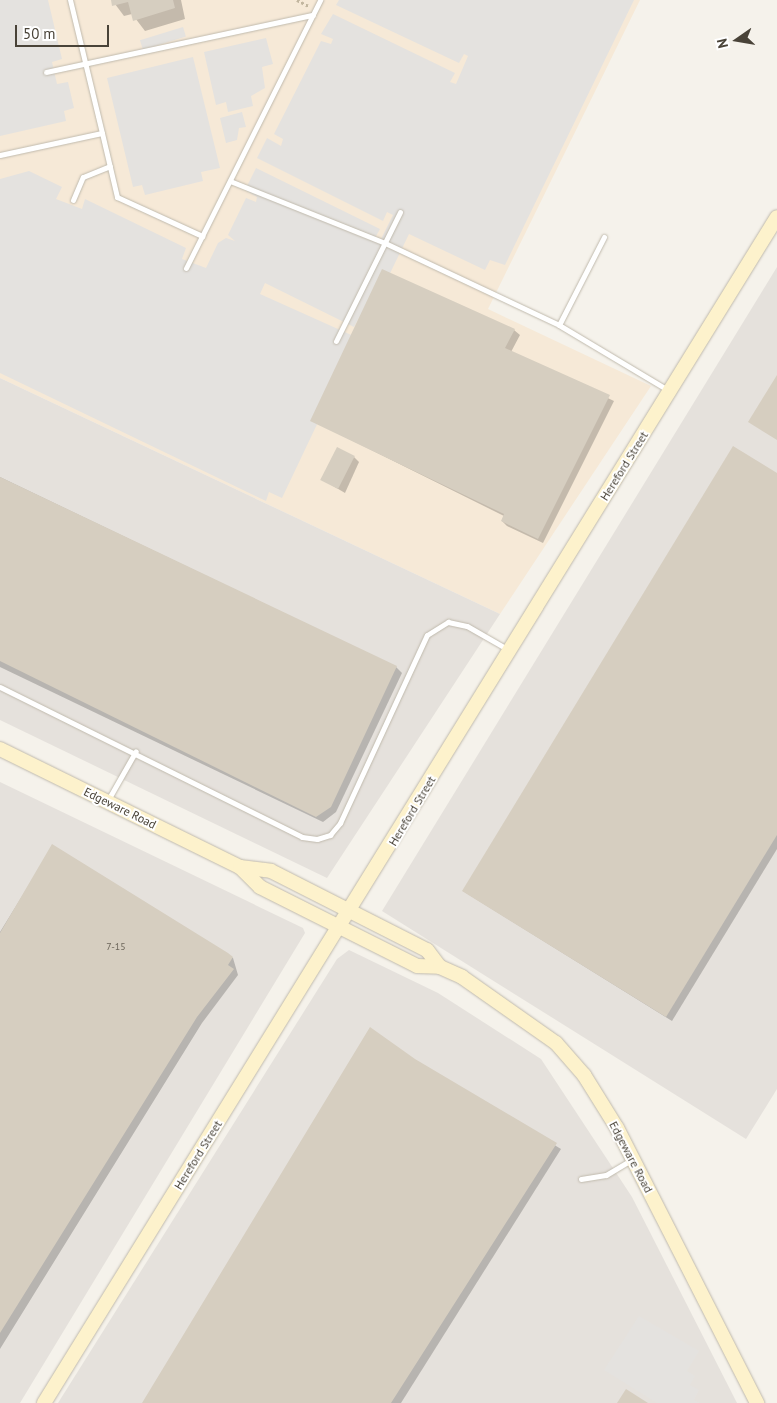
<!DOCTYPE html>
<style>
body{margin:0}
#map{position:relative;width:777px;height:1403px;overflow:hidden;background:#f5f2eb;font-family:"PT Sans",sans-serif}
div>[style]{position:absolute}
.commercial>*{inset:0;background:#f6e9d7}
.industrial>*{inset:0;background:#e5e1dc}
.parking>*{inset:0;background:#e4e2df;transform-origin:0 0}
.shadow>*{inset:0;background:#0003}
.building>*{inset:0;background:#d6cec0;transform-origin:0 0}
.path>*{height:2.5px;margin-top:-1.25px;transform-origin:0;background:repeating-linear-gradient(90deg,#c2b69f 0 2.5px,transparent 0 5px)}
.roads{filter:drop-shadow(0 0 1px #c0baad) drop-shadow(0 0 1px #c0baad)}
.lane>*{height:5px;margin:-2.5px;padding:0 2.5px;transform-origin:2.5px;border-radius:2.5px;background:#fff}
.secondary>*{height:14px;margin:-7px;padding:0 7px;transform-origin:7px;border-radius:7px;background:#fdf2cc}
span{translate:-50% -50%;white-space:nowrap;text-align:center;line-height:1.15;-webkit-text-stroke:4px #fff;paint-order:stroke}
.number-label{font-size:10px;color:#6c665a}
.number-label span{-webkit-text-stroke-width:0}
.street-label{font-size:12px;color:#494338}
.north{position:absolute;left:712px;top:15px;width:50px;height:50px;-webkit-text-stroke:4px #fff;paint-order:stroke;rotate:257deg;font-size:14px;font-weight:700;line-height:20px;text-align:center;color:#494338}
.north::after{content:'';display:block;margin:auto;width:18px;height:22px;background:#494338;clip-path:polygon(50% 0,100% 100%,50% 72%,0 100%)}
.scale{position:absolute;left:15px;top:25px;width:94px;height:22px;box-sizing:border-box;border:2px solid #494338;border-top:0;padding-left:6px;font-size:15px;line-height:18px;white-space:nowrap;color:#494338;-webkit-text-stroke:4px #fff;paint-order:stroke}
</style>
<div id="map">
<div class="commercial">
<div style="clip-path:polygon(0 0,640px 0,488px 309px,651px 386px,500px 614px,0 378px)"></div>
</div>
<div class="industrial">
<div style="clip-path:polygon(777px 267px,777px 1089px,746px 1139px,382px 911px)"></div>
<div style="clip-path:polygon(0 378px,500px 614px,327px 878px,0 720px)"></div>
<div style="clip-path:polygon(0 782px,303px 928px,305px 933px,20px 1403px,0 1403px)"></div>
<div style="clip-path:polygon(349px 950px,438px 993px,541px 1059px,632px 1197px,737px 1403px,58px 1403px,337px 959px)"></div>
</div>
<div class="parking">
<div style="clip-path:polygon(0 0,48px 0,62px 59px,52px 62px,57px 84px,68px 82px,74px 108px,64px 111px,66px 121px,0 136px)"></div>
<div style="clip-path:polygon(339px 0,634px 0,505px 265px,490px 260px,485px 270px,409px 234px,367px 321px,359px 318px,354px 327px,265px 283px,260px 294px,358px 338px,282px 498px,269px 492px,266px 501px,0 373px,0 179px,29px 171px,62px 187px,56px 199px,82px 209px,85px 199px,186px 248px,182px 259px,206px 268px,218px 243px,226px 238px,235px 241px,228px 235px,246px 198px,256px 202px,257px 197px,245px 190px,256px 168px,380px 229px,375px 238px,380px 241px,393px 215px,387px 212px,383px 221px,257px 158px,267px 138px,281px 146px,283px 139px,274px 134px,321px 41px,331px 44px,333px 39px,321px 34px,333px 14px,455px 73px,450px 82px,456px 84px,468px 56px,464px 54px,459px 63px,336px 5px)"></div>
<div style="left:183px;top:27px;width:10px;height:45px;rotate:73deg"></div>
<div style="clip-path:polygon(266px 38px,273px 64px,262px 67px,265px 88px,251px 96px,253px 106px,228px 112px,226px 102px,216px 105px,204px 52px)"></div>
<div style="clip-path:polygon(193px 57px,220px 168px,201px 172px,203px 181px,145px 195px,142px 185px,133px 187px,107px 78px)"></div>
<div style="clip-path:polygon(242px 112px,246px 127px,239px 128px,237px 140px,226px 143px,220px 118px)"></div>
<div style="clip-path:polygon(639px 1316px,699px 1351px,687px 1371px,695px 1376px,690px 1385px,699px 1390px,694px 1400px,700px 1403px,657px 1403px,604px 1370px)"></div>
</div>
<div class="shadow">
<div style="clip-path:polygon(112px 0,181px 0,185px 19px,145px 31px,132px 14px,124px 16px)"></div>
<div style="clip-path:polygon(514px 330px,520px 335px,511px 352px,614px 401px,543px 543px,507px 526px,502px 521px,504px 516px,311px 420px)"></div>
<div style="clip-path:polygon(354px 457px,359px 462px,345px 493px,323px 480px)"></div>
<div style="clip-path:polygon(777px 474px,777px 849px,672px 1021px,463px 891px)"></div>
<div style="clip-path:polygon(0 477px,396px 667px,402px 673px,336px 812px,323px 822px,0 667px)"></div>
<div style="clip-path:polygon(53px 846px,233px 958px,238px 975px,202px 1023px,0 1349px,0 932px)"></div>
<div style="clip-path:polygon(415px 1060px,561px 1149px,401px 1403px,143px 1403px)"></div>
</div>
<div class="building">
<div style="clip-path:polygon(111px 0,173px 0,175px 8px,133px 21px,128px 2px,112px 6px)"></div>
<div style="clip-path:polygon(382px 269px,515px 329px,505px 348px,610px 395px,538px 539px,501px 521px,504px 514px,310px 421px)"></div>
<div style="clip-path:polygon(777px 375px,777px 440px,748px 422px)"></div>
<div style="clip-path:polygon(733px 446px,777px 473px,777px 835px,666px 1017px,462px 891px)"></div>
<div style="left:337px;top:447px;width:20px;height:37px;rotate:27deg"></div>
<div style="clip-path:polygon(0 477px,397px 666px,331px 807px,316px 817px,0 661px)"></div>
<div style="clip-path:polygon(52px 844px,228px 953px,233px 957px,228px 965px,234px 969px,197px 1017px,0 1333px,0 933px)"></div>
<div style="clip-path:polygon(370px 1027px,415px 1059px,557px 1143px,391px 1403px,142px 1403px)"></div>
<div style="clip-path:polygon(626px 1389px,648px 1403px,617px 1403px)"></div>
</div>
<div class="path">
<div style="left:297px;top:0;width:13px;rotate:27deg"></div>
</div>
<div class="roads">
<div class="lane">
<div style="left:46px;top:72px;width:273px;rotate:-12.1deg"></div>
<div style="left:102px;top:133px;width:66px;rotate:76.8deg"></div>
<div style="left:117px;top:197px;width:94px;rotate:24.6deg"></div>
<div style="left:0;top:155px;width:104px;rotate:-12.2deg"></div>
<div style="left:102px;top:133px;width:137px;rotate:-103.5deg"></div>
<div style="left:230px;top:181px;width:167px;rotate:21.8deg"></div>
<div style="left:385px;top:243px;width:192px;rotate:25.2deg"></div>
<div style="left:559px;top:325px;width:127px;rotate:30.8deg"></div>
<div style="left:73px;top:200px;width:25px;rotate:-67deg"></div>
<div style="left:83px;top:177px;width:29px;rotate:-22deg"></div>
<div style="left:186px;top:268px;width:300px;rotate:-63.4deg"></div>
<div style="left:559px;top:325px;width:99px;rotate:-62.9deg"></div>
<div style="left:336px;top:341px;width:144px;rotate:-63.6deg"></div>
<div style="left:0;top:687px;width:337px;rotate:26.4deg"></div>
<div style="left:302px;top:837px;width:15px;rotate:8deg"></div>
<div style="left:317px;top:839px;width:14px;rotate:-17deg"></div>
<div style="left:330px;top:835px;width:16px;rotate:-50deg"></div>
<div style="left:340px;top:823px;width:207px;rotate:-65.2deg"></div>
<div style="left:427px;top:635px;width:25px;rotate:-32deg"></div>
<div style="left:448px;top:622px;width:19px;rotate:12deg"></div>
<div style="left:467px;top:626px;width:46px;rotate:29.9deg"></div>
<div style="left:108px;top:800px;width:56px;rotate:-60.3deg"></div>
<div style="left:581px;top:1179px;width:25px;rotate:-9deg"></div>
<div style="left:606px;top:1175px;width:29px;rotate:-31deg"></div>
</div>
<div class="secondary">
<div style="left:0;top:749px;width:267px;rotate:26.2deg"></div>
<div style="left:240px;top:867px;width:31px;rotate:7deg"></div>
<div style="left:271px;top:871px;width:175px;rotate:26.9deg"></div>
<div style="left:427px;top:950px;width:21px;rotate:53deg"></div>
<div style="left:240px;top:867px;width:28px;rotate:45deg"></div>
<div style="left:260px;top:887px;width:176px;rotate:26.7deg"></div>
<div style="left:417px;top:966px;width:23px;rotate:2deg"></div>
<div style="left:440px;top:967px;width:24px;rotate:24deg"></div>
<div style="left:462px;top:977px;width:115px;rotate:35.1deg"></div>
<div style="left:556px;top:1043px;width:43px;rotate:48.8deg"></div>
<div style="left:584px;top:1075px;width:62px;rotate:58.1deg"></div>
<div style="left:617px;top:1128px;width:309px;rotate:63deg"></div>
<div style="left:44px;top:1403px;width:1394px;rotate:-58.28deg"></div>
</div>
</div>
<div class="number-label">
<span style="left:116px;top:947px">7-15</span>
</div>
<div class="street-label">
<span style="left:624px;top:466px;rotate:-58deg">Hereford Street</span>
<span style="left:120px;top:808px;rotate:26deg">Edgeware Road</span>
<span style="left:412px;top:811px;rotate:-59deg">Hereford Street</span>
<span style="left:198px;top:1155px;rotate:-58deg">Hereford Street</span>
<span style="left:631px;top:1157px;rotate:62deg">Edgeware Road</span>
</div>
<div class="north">N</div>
<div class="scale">50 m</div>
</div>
